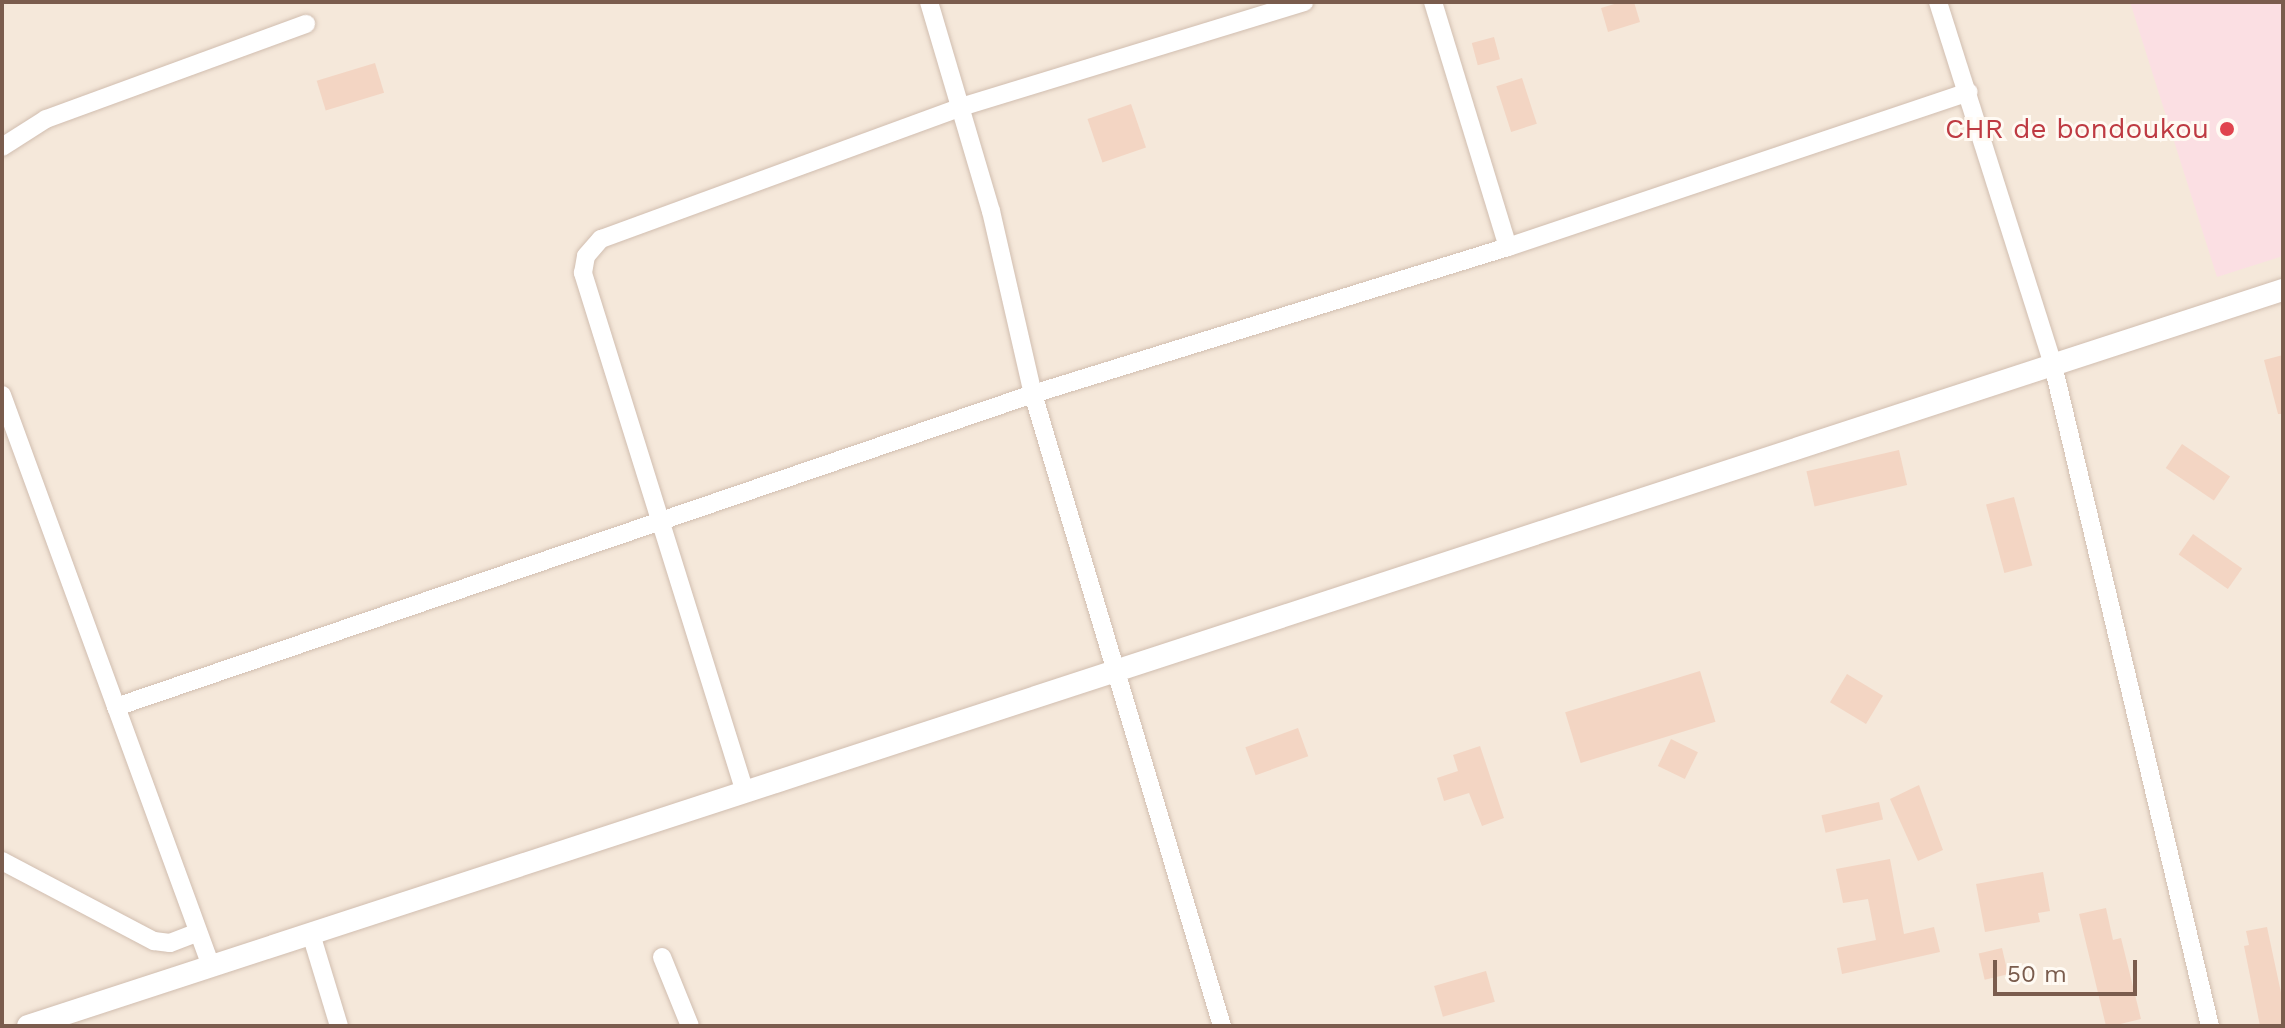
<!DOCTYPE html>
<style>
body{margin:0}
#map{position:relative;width:2285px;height:1028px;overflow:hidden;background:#fdf6ec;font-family:"Work Sans",sans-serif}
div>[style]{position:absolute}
.residential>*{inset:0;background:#f5e8da;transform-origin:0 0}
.medical>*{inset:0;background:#fbdfe3}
.building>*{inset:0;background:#f3d5c3;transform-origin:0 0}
.roads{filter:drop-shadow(0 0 2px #d1beb0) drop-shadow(0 0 2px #d1beb0)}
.minor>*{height:18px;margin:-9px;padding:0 9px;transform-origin:9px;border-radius:9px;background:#fff}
.tertiary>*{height:22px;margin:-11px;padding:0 11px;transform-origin:11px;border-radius:11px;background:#fff}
.dots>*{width:22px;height:22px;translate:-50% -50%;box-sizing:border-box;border:4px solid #fffaf3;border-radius:50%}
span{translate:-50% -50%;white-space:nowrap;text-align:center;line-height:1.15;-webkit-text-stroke:6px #fffaf3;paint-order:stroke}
.health-label{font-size:28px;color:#be3a42}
.right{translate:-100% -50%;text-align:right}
.frame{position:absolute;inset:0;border:4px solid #7a5c4d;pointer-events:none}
.scale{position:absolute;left:1993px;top:960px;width:144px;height:36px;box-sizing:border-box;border:4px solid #7a5c4d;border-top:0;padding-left:10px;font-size:24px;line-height:28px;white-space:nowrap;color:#7a5c4d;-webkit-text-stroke:6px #fffaf3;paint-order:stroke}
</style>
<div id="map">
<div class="residential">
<div style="left:2px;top:2px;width:2281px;height:1024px"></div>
</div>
<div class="medical">
<div style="clip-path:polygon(2130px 2px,2283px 2px,2283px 256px,2217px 277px)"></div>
</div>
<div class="building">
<div style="clip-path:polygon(1621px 2px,1634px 2px,1640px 22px,1608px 32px,1601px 8px)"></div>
<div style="left:1494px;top:37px;width:23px;height:23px;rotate:75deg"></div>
<div style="left:375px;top:63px;width:31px;height:61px;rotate:73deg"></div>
<div style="left:1522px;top:78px;width:48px;height:27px;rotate:72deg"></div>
<div style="left:1131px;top:104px;width:46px;height:46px;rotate:71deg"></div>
<div style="clip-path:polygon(2283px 355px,2283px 414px,2278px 414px,2264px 360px)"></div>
<div style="left:2182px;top:444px;width:58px;height:29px;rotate:34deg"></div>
<div style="left:1899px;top:450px;width:36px;height:95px;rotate:77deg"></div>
<div style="left:2014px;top:497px;width:71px;height:29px;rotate:75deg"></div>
<div style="left:2193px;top:534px;width:60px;height:25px;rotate:35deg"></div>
<div style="left:1700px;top:671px;width:53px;height:141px;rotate:73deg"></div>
<div style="left:1847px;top:674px;width:42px;height:33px;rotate:31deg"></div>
<div style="left:1298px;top:728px;width:30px;height:56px;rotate:70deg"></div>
<div style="left:1671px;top:739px;width:30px;height:30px;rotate:26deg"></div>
<div style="clip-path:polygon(1480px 746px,1504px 818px,1482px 826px,1469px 793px,1444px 801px,1437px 778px,1458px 771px,1453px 755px)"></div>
<div style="clip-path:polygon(1919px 785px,1943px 850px,1918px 861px,1890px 799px)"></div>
<div style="left:1879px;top:802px;width:18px;height:59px;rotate:77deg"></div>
<div style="clip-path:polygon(1890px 859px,1904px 934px,1934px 927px,1940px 952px,1842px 974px,1837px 948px,1876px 940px,1868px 899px,1843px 903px,1836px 869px)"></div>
<div style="clip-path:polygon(2043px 872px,2050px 911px,2038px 913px,2040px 922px,1985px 932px,1976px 884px)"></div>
<div style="clip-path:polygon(2106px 908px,2113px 940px,2121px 938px,2141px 1019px,2112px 1026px,2106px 1026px,2079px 914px)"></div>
<div style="clip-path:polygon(2267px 927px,2283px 1002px,2283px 1026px,2260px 1026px,2244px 946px,2249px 945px,2246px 931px)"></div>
<div style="left:2002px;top:948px;width:27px;height:24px;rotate:77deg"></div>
<div style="left:1486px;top:971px;width:32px;height:54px;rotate:74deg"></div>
</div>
<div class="roads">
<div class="minor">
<div style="left:929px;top:2px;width:218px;rotate:73.5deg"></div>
<div style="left:991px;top:211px;width:188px;rotate:77.1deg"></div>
<div style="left:1033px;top:394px;width:660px;rotate:73.35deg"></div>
<div style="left:1433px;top:2px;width:256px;rotate:73deg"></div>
<div style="left:1938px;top:2px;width:381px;rotate:72.4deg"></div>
<div style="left:2053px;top:365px;width:679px;rotate:76.64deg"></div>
<div style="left:2px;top:147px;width:52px;rotate:-32.5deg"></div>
<div style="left:46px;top:119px;width:277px;rotate:-20.1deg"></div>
<div style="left:2px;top:395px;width:608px;rotate:69.9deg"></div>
<div style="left:116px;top:707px;width:969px;rotate:-18.85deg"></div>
<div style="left:1033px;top:394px;width:497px;rotate:-17.2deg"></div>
<div style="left:1508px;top:247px;width:486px;rotate:-18.6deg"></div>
<div style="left:744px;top:789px;width:541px;rotate:-107.33deg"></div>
<div style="left:583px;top:273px;width:17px;rotate:-80deg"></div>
<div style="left:586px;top:256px;width:23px;rotate:-49deg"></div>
<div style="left:601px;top:239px;width:383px;rotate:-20.1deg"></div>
<div style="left:961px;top:107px;width:359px;rotate:-17deg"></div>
<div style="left:2px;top:861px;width:172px;rotate:27.8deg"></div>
<div style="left:154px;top:941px;width:16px;rotate:7deg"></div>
<div style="left:170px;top:943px;width:30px;rotate:-21deg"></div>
<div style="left:311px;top:934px;width:96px;rotate:73.1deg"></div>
<div style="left:662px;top:957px;width:74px;rotate:67.9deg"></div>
</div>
<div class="tertiary">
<div style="left:28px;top:1026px;width:2372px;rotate:-18.08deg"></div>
</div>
</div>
<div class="dots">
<div style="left:2227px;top:129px;background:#e0444e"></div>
</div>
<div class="health-label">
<span class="right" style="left:2209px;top:129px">CHR de bondoukou</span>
</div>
<div class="frame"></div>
<div class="scale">50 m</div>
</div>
